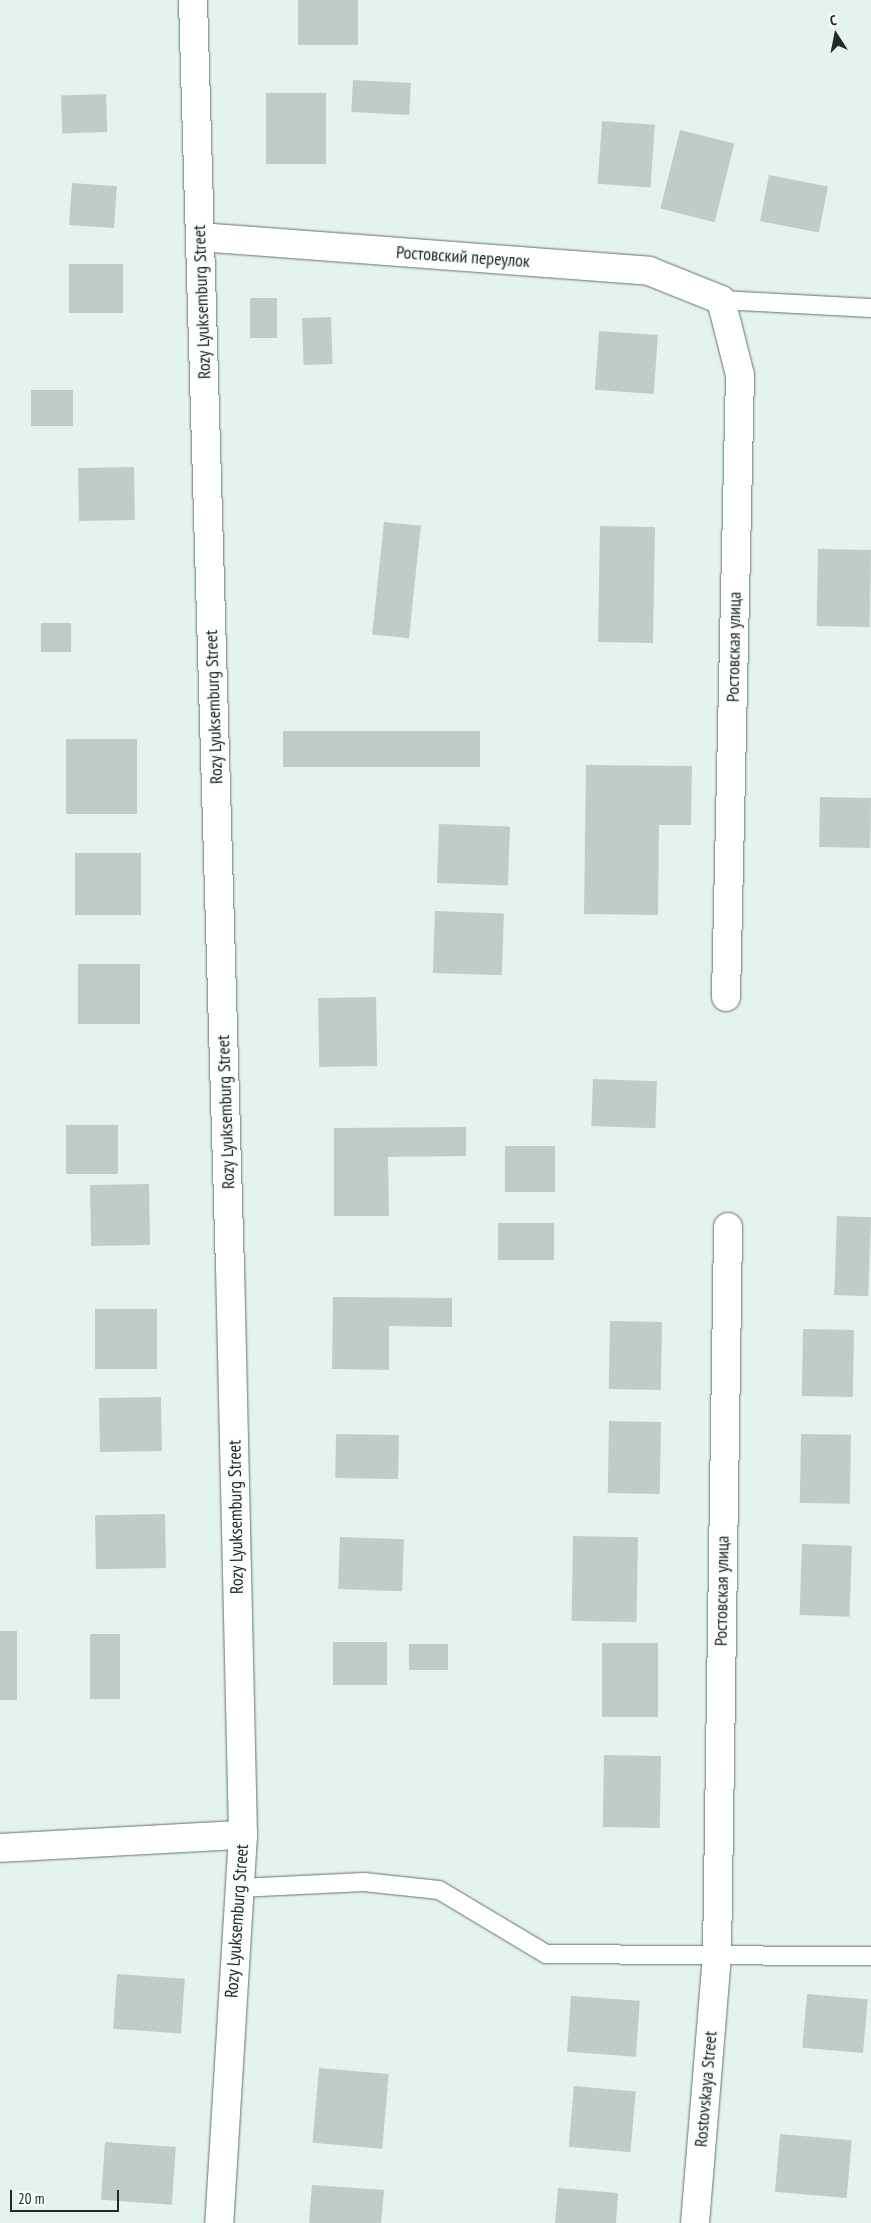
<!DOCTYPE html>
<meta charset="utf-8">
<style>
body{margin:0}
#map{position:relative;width:871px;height:2223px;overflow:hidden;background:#e3f4ed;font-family:"PT Sans Narrow",sans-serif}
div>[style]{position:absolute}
.building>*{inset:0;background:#becec7;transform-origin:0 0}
.roads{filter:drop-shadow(0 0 1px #64726c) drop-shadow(0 0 1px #64726c)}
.lane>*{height:18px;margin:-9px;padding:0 9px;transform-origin:9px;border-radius:9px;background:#fff}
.street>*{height:28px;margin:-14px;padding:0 14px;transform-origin:14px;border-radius:14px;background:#fff}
span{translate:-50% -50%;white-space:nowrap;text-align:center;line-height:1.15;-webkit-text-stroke:4px #f8fefb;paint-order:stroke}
.street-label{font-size:18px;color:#232926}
.north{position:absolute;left:811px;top:10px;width:50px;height:50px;-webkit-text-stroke:4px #f8fefb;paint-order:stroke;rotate:349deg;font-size:14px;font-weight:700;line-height:20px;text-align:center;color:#232926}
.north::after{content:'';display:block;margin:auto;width:18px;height:22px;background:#232926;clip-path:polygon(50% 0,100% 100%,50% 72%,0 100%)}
.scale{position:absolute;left:10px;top:2190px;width:109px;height:22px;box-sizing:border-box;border:2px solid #232926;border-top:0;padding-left:6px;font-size:15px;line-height:18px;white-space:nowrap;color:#232926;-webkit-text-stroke:4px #f8fefb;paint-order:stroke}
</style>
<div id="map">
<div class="building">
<div style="left:298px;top:0;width:60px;height:45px"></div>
<div style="left:353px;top:80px;width:58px;height:32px;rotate:3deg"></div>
<div style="left:266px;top:93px;width:60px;height:71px"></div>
<div style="left:106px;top:94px;width:38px;height:45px;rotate:88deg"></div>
<div style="left:602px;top:121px;width:53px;height:63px;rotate:4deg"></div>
<div style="left:680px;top:130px;width:56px;height:81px;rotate:14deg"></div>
<div style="left:769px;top:175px;width:60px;height:47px;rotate:11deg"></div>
<div style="left:72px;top:183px;width:45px;height:42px;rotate:4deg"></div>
<div style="left:69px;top:264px;width:54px;height:49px"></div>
<div style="left:250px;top:298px;width:27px;height:40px"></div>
<div style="left:331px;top:317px;width:47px;height:29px;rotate:88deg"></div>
<div style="left:599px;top:331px;width:59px;height:59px;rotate:4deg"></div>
<div style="left:31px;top:390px;width:42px;height:36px"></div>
<div style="left:134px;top:467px;width:53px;height:56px;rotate:89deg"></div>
<div style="left:384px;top:522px;width:37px;height:113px;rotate:6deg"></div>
<div style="left:600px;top:526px;width:55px;height:116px;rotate:1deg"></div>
<div style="left:818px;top:549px;width:53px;height:77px;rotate:1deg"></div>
<div style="left:41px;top:623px;width:30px;height:29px"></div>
<div style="left:480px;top:731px;width:36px;height:197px;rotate:90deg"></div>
<div style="left:137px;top:739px;width:75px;height:71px;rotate:90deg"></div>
<div style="clip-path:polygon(586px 765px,692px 766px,691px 825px,659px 825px,658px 915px,584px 914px)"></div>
<div style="left:820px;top:797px;width:51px;height:50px;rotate:1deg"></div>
<div style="left:439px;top:824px;width:71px;height:59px;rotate:2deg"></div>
<div style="left:75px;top:853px;width:66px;height:62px"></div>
<div style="left:435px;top:911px;width:69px;height:62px;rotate:2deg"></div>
<div style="left:78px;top:964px;width:62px;height:60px"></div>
<div style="left:376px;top:997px;width:69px;height:58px;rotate:89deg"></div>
<div style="left:593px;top:1079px;width:64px;height:47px;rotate:2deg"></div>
<div style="left:118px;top:1125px;width:49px;height:52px;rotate:90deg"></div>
<div style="clip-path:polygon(466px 1127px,466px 1156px,388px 1157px,389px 1216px,334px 1216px,334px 1128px)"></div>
<div style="left:505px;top:1146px;width:50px;height:46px"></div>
<div style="left:149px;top:1184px;width:61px;height:59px;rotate:89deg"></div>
<div style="left:837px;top:1216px;width:34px;height:79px;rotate:2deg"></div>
<div style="left:554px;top:1223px;width:37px;height:56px;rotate:90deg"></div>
<div style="clip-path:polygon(333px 1297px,452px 1298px,452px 1327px,389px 1326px,389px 1370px,332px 1369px)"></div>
<div style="left:95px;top:1309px;width:62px;height:60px"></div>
<div style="left:610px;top:1321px;width:52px;height:68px;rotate:1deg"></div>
<div style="left:803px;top:1329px;width:51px;height:67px;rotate:1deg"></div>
<div style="left:161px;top:1397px;width:54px;height:62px;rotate:89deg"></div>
<div style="left:609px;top:1421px;width:52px;height:72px;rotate:1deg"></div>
<div style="left:336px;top:1434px;width:63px;height:44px;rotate:1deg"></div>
<div style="left:801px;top:1434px;width:50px;height:69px;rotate:1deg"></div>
<div style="left:165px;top:1514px;width:54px;height:70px;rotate:89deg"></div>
<div style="left:573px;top:1536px;width:65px;height:85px;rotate:1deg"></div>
<div style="left:340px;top:1537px;width:64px;height:52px;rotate:2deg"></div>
<div style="left:802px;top:1544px;width:50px;height:71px;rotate:2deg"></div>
<div style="left:0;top:1631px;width:17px;height:69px"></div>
<div style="left:90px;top:1634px;width:30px;height:65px"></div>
<div style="left:333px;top:1642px;width:54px;height:43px"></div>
<div style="left:602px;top:1643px;width:56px;height:74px"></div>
<div style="left:409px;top:1644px;width:39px;height:26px"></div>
<div style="left:604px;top:1755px;width:57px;height:72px;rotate:1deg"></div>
<div style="left:117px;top:1974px;width:68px;height:55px;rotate:4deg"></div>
<div style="left:807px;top:1994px;width:61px;height:54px;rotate:5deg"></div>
<div style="left:571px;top:1996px;width:69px;height:56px;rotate:4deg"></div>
<div style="left:319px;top:2068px;width:70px;height:75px;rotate:5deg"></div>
<div style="left:574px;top:2086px;width:62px;height:61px;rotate:5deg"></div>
<div style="left:780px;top:2134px;width:72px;height:58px;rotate:5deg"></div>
<div style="left:105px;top:2142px;width:71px;height:58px;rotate:4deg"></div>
<div style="clip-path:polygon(312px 2185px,384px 2190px,381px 2223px,309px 2223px)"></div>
<div style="clip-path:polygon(558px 2188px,618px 2193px,616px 2223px,555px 2223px)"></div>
</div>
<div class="roads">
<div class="lane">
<div style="left:721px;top:300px;width:150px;rotate:3.1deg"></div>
<div style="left:239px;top:1888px;width:125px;rotate:-2.7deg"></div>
<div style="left:364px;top:1882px;width:75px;rotate:6.1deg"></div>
<div style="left:439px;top:1890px;width:125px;rotate:30.9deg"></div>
<div style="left:546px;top:1954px;width:325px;rotate:0.4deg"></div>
</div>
<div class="street">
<div style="left:193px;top:0;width:1267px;rotate:88.33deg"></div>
<div style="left:230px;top:1266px;width:569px;rotate:88.69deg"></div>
<div style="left:243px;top:1835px;width:389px;rotate:93.5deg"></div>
<div style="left:200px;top:237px;width:450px;rotate:4.3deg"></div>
<div style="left:649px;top:271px;width:78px;rotate:21.9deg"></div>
<div style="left:721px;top:300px;width:77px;rotate:75.8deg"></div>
<div style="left:740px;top:375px;width:622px;rotate:91.29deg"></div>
<div style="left:0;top:1848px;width:243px;rotate:-3.1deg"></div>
<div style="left:695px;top:2223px;width:269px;rotate:-85.3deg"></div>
<div style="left:717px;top:1955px;width:728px;rotate:-89.13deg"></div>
</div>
</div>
<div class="street-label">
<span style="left:463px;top:257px;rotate:4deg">Ростовский переулок</span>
<span style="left:202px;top:302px;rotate:-92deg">Rozy Lyuksemburg Street</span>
<span style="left:734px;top:647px;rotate:-89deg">Ростовская улица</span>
<span style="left:214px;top:707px;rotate:-92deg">Rozy Lyuksemburg Street</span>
<span style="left:226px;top:1112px;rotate:-92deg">Rozy Lyuksemburg Street</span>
<span style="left:236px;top:1517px;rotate:-91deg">Rozy Lyuksemburg Street</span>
<span style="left:722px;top:1591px;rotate:-89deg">Ростовская улица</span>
<span style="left:237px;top:1921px;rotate:-86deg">Rozy Lyuksemburg Street</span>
<span style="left:706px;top:2089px;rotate:-85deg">Rostovskaya Street</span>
</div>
<div class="north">С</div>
<div class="scale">20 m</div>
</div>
